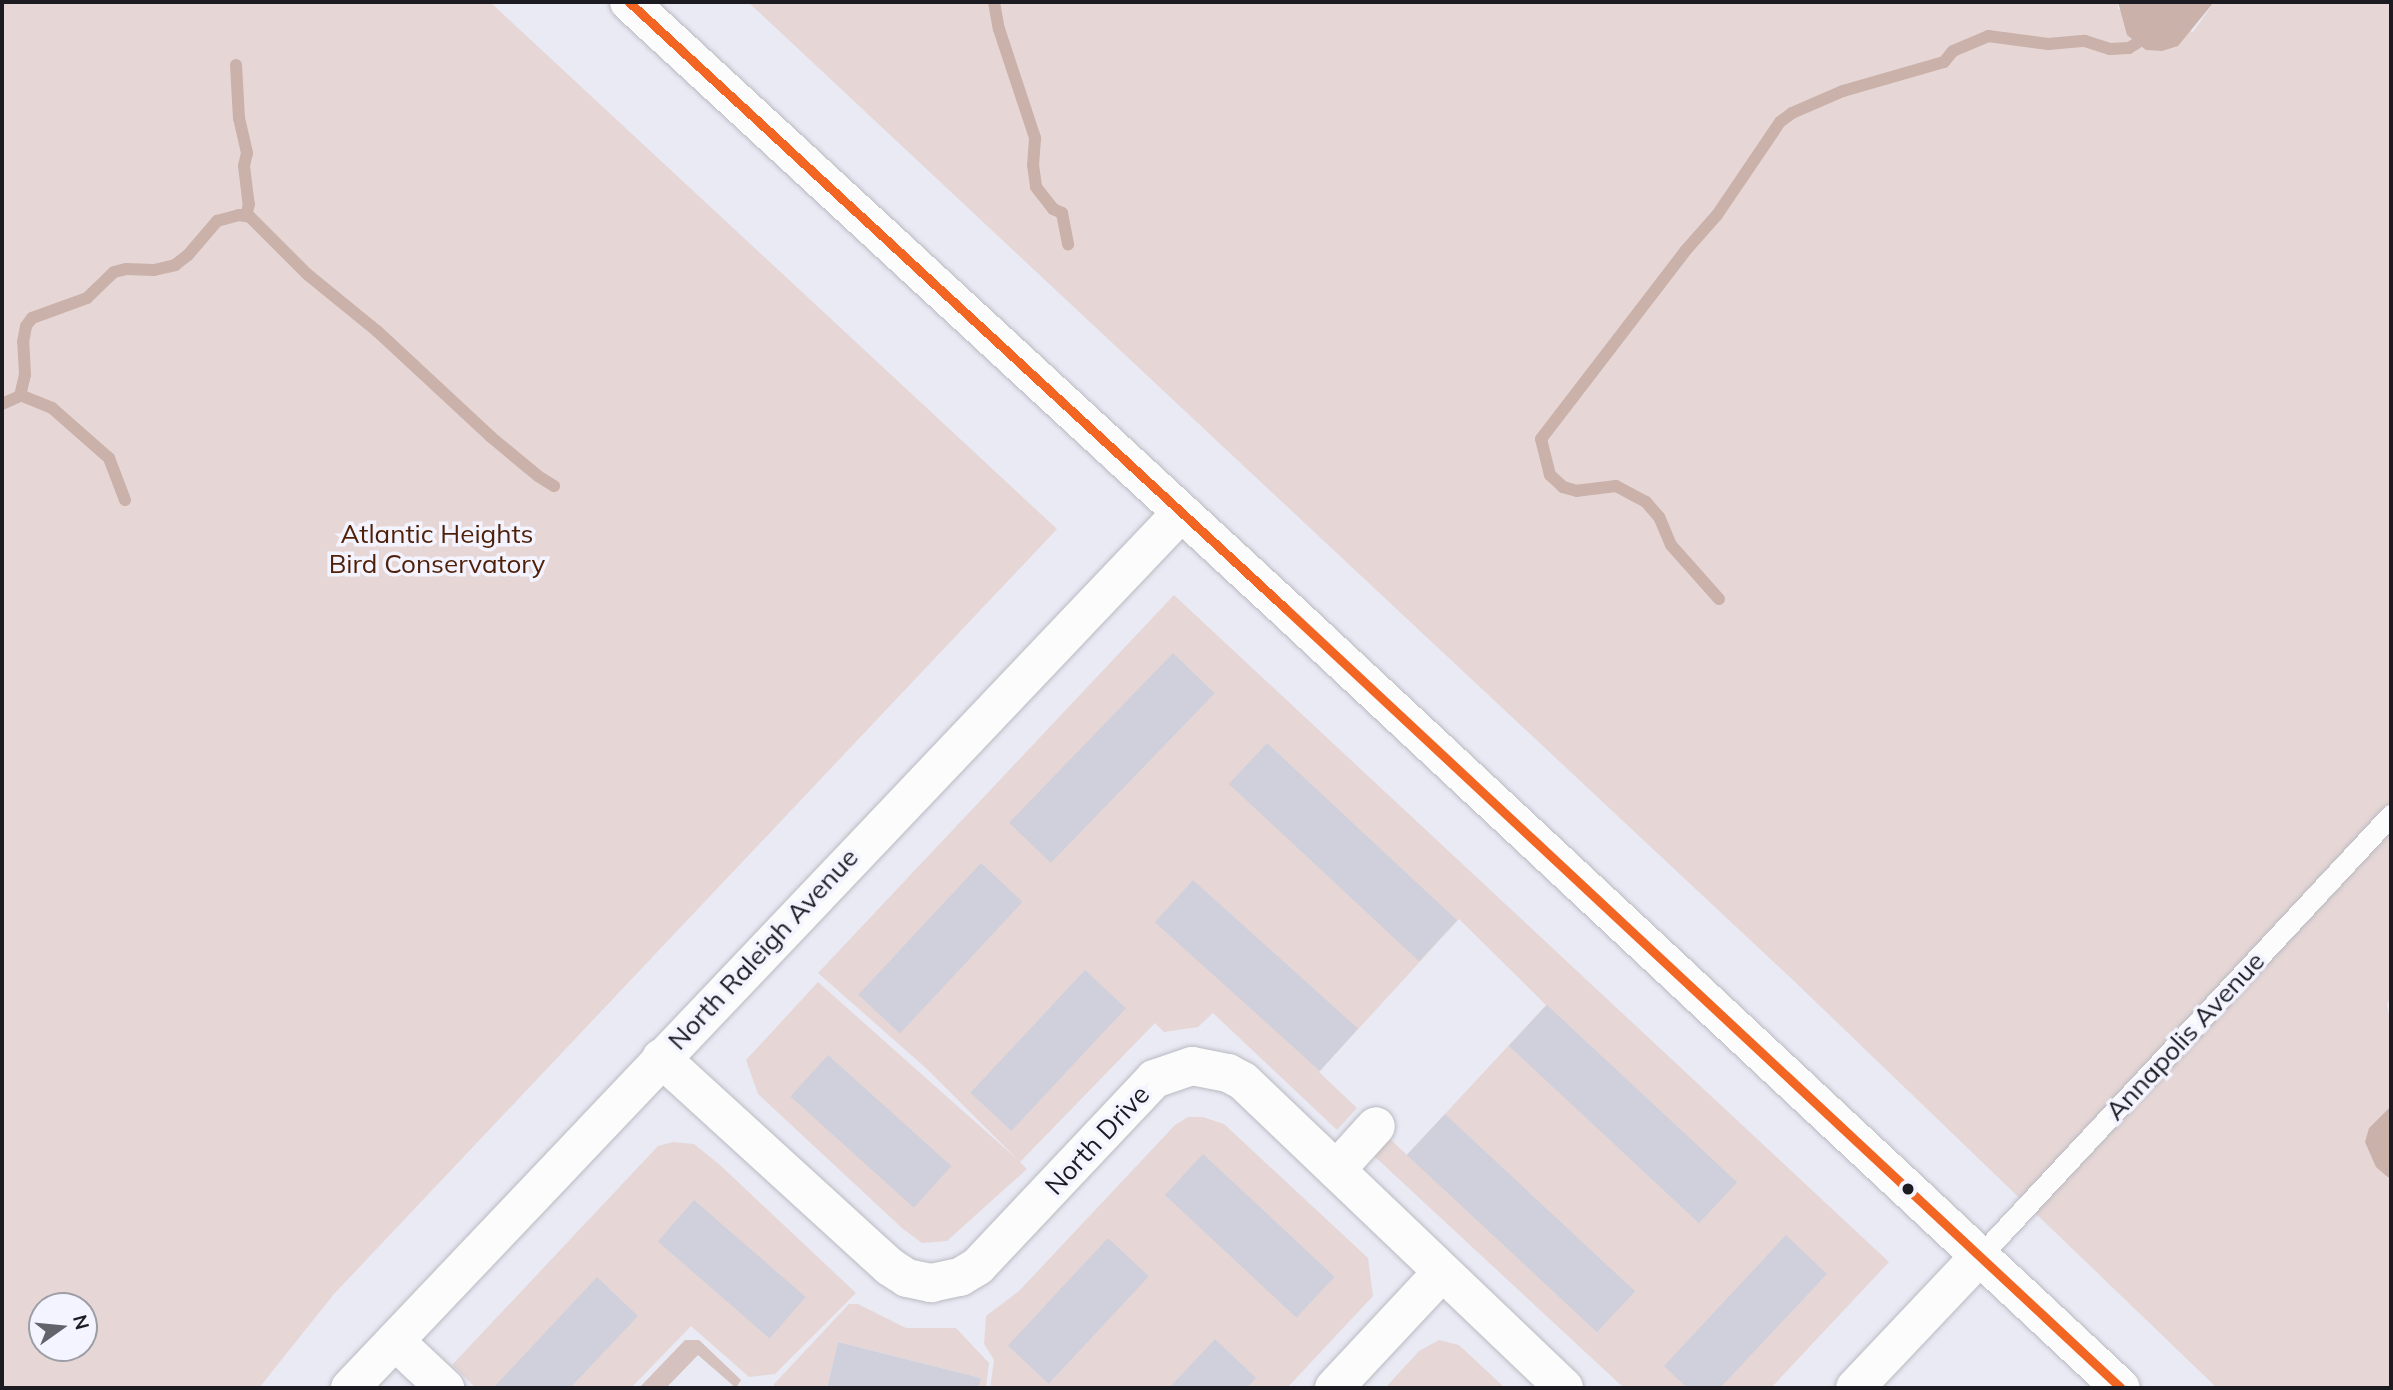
<!DOCTYPE html>
<style>
body{margin:0}
#map{position:relative;width:2393px;height:1390px;overflow:hidden;background:#e9eaf4;font-family:Mulish,sans-serif}
div>[style]{position:absolute}
.green>*{inset:0;background:#e6d7d6}
.forest>*{inset:0;background:#d5c1be}
.water>*{inset:0;background:#cab1a9}
.stream>*{height:12px;margin:-6px;padding:0 6px;transform-origin:6px;border-radius:6px;background:#cab1a9}
.building>*{inset:0;background:#cfd0db;transform-origin:0 0}
.roads{filter:drop-shadow(0 0 2px #babac1) drop-shadow(0 0 2px #babac1)}
.lane>*{height:21px;margin:-10.5px;padding:0 10.5px;transform-origin:10.5px;border-radius:10.5px;background:#fcfcfd}
.street>*{height:38px;margin:-19px;padding:0 19px;transform-origin:19px;border-radius:19px;background:#fcfcfd}
.secondary>*{height:38px;margin:-19px;padding:0 19px;transform-origin:19px;border-radius:19px;background:#fcfcfd}
.bus-1>*{height:9px;margin:-4.5px;padding:0 4.5px;transform-origin:4.5px;border-radius:4.5px;background:#f26522}
.dots>*{width:19px;height:19px;translate:-50% -50%;box-sizing:border-box;border:4px solid #f3f4ff;border-radius:50%}
span{translate:-50% -50%;white-space:nowrap;text-align:center;line-height:1.15;-webkit-text-stroke:7px #f3f4ff;paint-order:stroke}
.park-label{font-size:26px;color:#4f1f07}
.street-label{font-size:26px;color:#1b1b21}
.frame{position:absolute;inset:0;border:4px solid #1b1b21;pointer-events:none}
.north{position:absolute;left:28px;top:1292px;width:70px;height:70px;box-sizing:border-box;background:#f3f4ff;border:2px solid #9d9da6;border-radius:50%;rotate:75deg;font-size:19px;font-weight:700;line-height:28px;text-align:center;color:#1b1b21}
.north::after{content:'';display:block;margin:auto;width:24px;height:32px;background:#63636b;clip-path:polygon(50% 0,100% 100%,50% 72%,0 100%)}
</style>
<div id="map">
<div class="green">
<div style="clip-path:polygon(evenodd,2px 2px,490px 2px,1057px 529px,334px 1294px,259px 1388px,2px 1388px,2px 2px,84px 1306px,84px 1348px,42px 1348px,42px 1306px,84px 1306px)"></div>
<div style="clip-path:polygon(748px 2px,2118px 2px,2118px 9px,2193px 32px,2214px 2px,2391px 2px,2391px 994px,2387px 1005px,2391px 1024px,2391px 1106px,2369px 1128px,2387px 1178px,2391px 1180px,2391px 1388px,2217px 1388px,1795px 982px)"></div>
<div style="clip-path:polygon(1174px 595px,1889px 1262px,1771px 1388px,1624px 1388px,1360px 1143px,1376px 1126px,1407px 1155px,1546px 1005px,1459px 919px,1319px 1072px,1357px 1108px,1337px 1130px,1213px 1013px,1198px 1027px,1164px 1032px,1155px 1023px,1020px 1162px,1027px 1169px,947px 1241px,922px 1243px,903px 1229px,758px 1094px,746px 1060px,818px 982px,1018px 1160px,927px 1069px,818px 973px)"></div>
<div style="clip-path:polygon(1188px 1117px,1203px 1117px,1224px 1124px,1368px 1258px,1373px 1296px,1287px 1388px,990px 1388px,994px 1360px,984px 1344px,986px 1316px,1019px 1291px,1175px 1125px)"></div>
<div style="clip-path:polygon(673px 1142px,694px 1144px,720px 1165px,856px 1293px,775px 1374px,749px 1377px,691px 1326px,631px 1388px,476px 1388px,452px 1365px,658px 1146px)"></div>
<div style="clip-path:polygon(849px 1304px,858px 1304px,906px 1328px,956px 1328px,989px 1363px,986px 1388px,979px 1388px,981px 1378px,838px 1342px,827px 1388px,774px 1388px,774px 1384px)"></div>
<div style="clip-path:polygon(1439px 1340px,1459px 1345px,1505px 1388px,1385px 1388px,1419px 1351px)"></div>
</div>
<div class="forest">
<div style="clip-path:polygon(685px 1340px,699px 1340px,741px 1380px,736px 1388px,698px 1355px,666px 1388px,639px 1388px)"></div>
</div>
<div class="water">
<div style="clip-path:polygon(2118px 2px,2214px 2px,2178px 46px,2162px 51px,2146px 50px,2127px 35px)"></div>
<div style="clip-path:polygon(2391px 1106px,2391px 1180px,2376px 1167px,2365px 1142px,2369px 1128px)"></div>
</div>
<div class="stream">
<div style="left:994px;top:2px;width:27px;rotate:80deg"></div>
<div style="left:999px;top:29px;width:115px;rotate:71.7deg"></div>
<div style="left:1035px;top:138px;width:27px;rotate:94deg"></div>
<div style="left:1033px;top:165px;width:22px;rotate:82deg"></div>
<div style="left:1036px;top:187px;width:28px;rotate:52deg"></div>
<div style="left:1053px;top:209px;width:10px;rotate:24deg"></div>
<div style="left:1062px;top:213px;width:32px;rotate:79deg"></div>
<div style="left:236px;top:65px;width:53px;rotate:86.8deg"></div>
<div style="left:239px;top:118px;width:36px;rotate:77deg"></div>
<div style="left:247px;top:153px;width:13px;rotate:103deg"></div>
<div style="left:244px;top:166px;width:38px;rotate:83deg"></div>
<div style="left:249px;top:204px;width:12px;rotate:104deg"></div>
<div style="left:20px;top:395px;width:35px;rotate:22deg"></div>
<div style="left:52px;top:408px;width:76px;rotate:41.3deg"></div>
<div style="left:109px;top:458px;width:45px;rotate:69.1deg"></div>
<div style="left:2px;top:404px;width:20px;rotate:-24deg"></div>
<div style="left:20px;top:396px;width:22px;rotate:-77deg"></div>
<div style="left:25px;top:375px;width:33px;rotate:-93deg"></div>
<div style="left:23px;top:342px;width:16px;rotate:-79deg"></div>
<div style="left:26px;top:326px;width:10px;rotate:-53deg"></div>
<div style="left:32px;top:318px;width:59px;rotate:-20deg"></div>
<div style="left:87px;top:298px;width:37px;rotate:-44deg"></div>
<div style="left:114px;top:272px;width:12px;rotate:-14deg"></div>
<div style="left:126px;top:269px;width:28px;rotate:2deg"></div>
<div style="left:154px;top:270px;width:22px;rotate:-13deg"></div>
<div style="left:175px;top:265px;width:16px;rotate:-38deg"></div>
<div style="left:188px;top:255px;width:45px;rotate:-49.5deg"></div>
<div style="left:217px;top:221px;width:23px;rotate:-15deg"></div>
<div style="left:239px;top:215px;width:11px;rotate:10deg"></div>
<div style="left:250px;top:217px;width:81px;rotate:45deg"></div>
<div style="left:307px;top:274px;width:90px;rotate:39.2deg"></div>
<div style="left:377px;top:331px;width:156px;rotate:42.9deg"></div>
<div style="left:491px;top:437px;width:61px;rotate:39.7deg"></div>
<div style="left:538px;top:476px;width:19px;rotate:32deg"></div>
<div style="left:1719px;top:599px;width:72px;rotate:-131.6deg"></div>
<div style="left:1671px;top:545px;width:30px;rotate:-113deg"></div>
<div style="left:1659px;top:517px;width:20px;rotate:-131deg"></div>
<div style="left:1646px;top:502px;width:34px;rotate:-152deg"></div>
<div style="left:1616px;top:486px;width:39px;rotate:173deg"></div>
<div style="left:1577px;top:491px;width:15px;rotate:-164deg"></div>
<div style="left:1563px;top:487px;width:18px;rotate:-137deg"></div>
<div style="left:1550px;top:475px;width:37px;rotate:-104deg"></div>
<div style="left:1541px;top:439px;width:238px;rotate:-52.5deg"></div>
<div style="left:1686px;top:250px;width:47px;rotate:-48.5deg"></div>
<div style="left:1717px;top:215px;width:112px;rotate:-55.9deg"></div>
<div style="left:1780px;top:122px;width:15px;rotate:-37deg"></div>
<div style="left:1792px;top:113px;width:56px;rotate:-23.3deg"></div>
<div style="left:1843px;top:91px;width:105px;rotate:-16deg"></div>
<div style="left:1944px;top:62px;width:14px;rotate:-51deg"></div>
<div style="left:1953px;top:51px;width:38px;rotate:-23deg"></div>
<div style="left:1988px;top:36px;width:61px;rotate:7.6deg"></div>
<div style="left:2048px;top:44px;width:37px;rotate:-5deg"></div>
<div style="left:2085px;top:41px;width:26px;rotate:18deg"></div>
<div style="left:2110px;top:49px;width:19px;rotate:-3deg"></div>
<div style="left:2129px;top:48px;width:9px;rotate:-32deg"></div>
</div>
<div class="building">
<div style="left:1173px;top:653px;width:58px;height:236px;rotate:44deg"></div>
<div style="left:1267px;top:743px;width:260px;height:56px;rotate:43deg"></div>
<div style="left:981px;top:863px;width:57px;height:180px;rotate:43deg"></div>
<div style="left:1193px;top:880px;width:222px;height:57px;rotate:42deg"></div>
<div style="left:1085px;top:970px;width:56px;height:168px;rotate:43deg"></div>
<div style="left:1547px;top:1005px;width:260px;height:56px;rotate:43deg"></div>
<div style="left:828px;top:1055px;width:166px;height:56px;rotate:42deg"></div>
<div style="left:1445px;top:1114px;width:260px;height:56px;rotate:43deg"></div>
<div style="left:1203px;top:1154px;width:180px;height:56px;rotate:43deg"></div>
<div style="left:694px;top:1200px;width:148px;height:55px;rotate:41deg"></div>
<div style="clip-path:polygon(1786px 1235px,1827px 1274px,1720px 1388px,1687px 1388px,1664px 1366px)"></div>
<div style="left:1108px;top:1238px;width:56px;height:147px;rotate:43deg"></div>
<div style="clip-path:polygon(597px 1277px,638px 1316px,570px 1388px,499px 1388px,496px 1385px)"></div>
<div style="clip-path:polygon(1215px 1339px,1256px 1378px,1247px 1388px,1169px 1388px)"></div>
<div style="clip-path:polygon(838px 1342px,981px 1378px,979px 1388px,827px 1388px)"></div>
</div>
<div class="roads">
<div class="lane">
<div style="left:1978px;top:1258px;width:606px;rotate:-47.01deg"></div>
</div>
<div class="street">
<div style="left:661px;top:1058px;width:310px;rotate:42.4deg"></div>
<div style="left:890px;top:1267px;width:20px;rotate:33deg"></div>
<div style="left:907px;top:1278px;width:25px;rotate:12deg"></div>
<div style="left:931px;top:1283px;width:30px;rotate:-12deg"></div>
<div style="left:960px;top:1277px;width:21px;rotate:-31deg"></div>
<div style="left:978px;top:1266px;width:257px;rotate:-46.7deg"></div>
<div style="left:1154px;top:1079px;width:40px;rotate:-18.9deg"></div>
<div style="left:1192px;top:1066px;width:37px;rotate:11deg"></div>
<div style="left:1228px;top:1073px;width:17px;rotate:28deg"></div>
<div style="left:1243px;top:1081px;width:444px;rotate:43.7deg"></div>
<div style="left:1336px;top:1170px;width:59px;rotate:-47.7deg"></div>
<div style="left:395px;top:1341px;width:69px;rotate:43.2deg"></div>
<div style="left:350px;top:1388px;width:1205px;rotate:-46.48deg"></div>
<div style="left:1334px;top:1388px;width:158px;rotate:-47deg"></div>
<div style="left:1855px;top:1388px;width:179px;rotate:-46.6deg"></div>
</div>
<div class="secondary">
<div style="left:629px;top:2px;width:893px;rotate:42.73deg"></div>
<div style="left:1285px;top:608px;width:1143px;rotate:43.02deg"></div>
</div>
</div>
<div class="bus-1">
<div style="left:629px;top:2px;width:893px;rotate:42.73deg"></div>
<div style="left:1285px;top:608px;width:1143px;rotate:43.02deg"></div>
</div>
<div class="dots">
<div style="left:1908px;top:1189px;background:#1b1b21"></div>
</div>
<div class="park-label">
<span style="left:437px;top:549px">Atlantic Heights<br>Bird Conservatory</span>
</div>
<div class="street-label">
<span style="left:763px;top:949px;rotate:-47deg">North Raleigh Avenue</span>
<span style="left:2185px;top:1036px;rotate:-47deg">Annapolis Avenue</span>
<span style="left:1097px;top:1140px;rotate:-47deg">North Drive</span>
</div>
<div class="frame"></div>
<div class="north">N</div>
</div>
